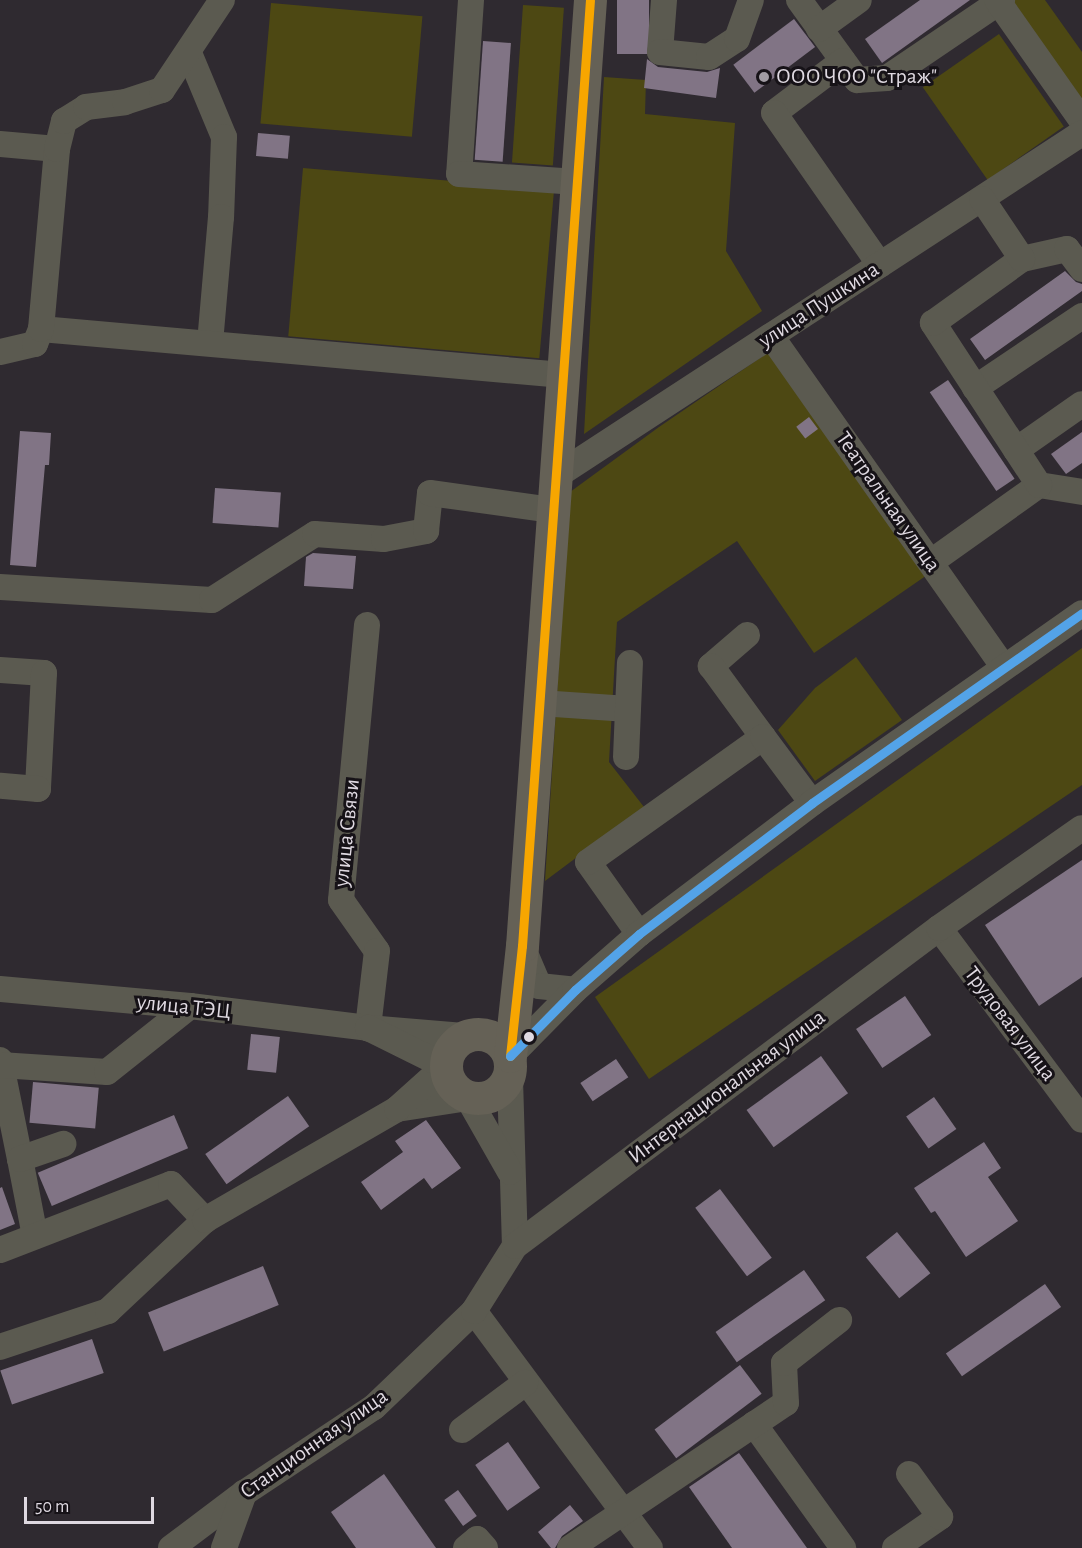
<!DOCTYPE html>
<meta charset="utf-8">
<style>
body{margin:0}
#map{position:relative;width:1082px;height:1548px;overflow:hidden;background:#2f2a30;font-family:"Alegreya Sans",sans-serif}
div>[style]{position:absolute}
.green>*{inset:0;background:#4d4813;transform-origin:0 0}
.building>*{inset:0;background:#817485;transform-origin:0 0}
.minor>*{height:26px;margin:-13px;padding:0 13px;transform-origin:13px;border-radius:13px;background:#5b5a50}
.major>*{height:33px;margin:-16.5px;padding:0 16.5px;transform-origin:16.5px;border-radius:16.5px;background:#656156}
.major>.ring{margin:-16.5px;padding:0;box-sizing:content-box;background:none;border:33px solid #656156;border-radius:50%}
.bus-1>*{height:9px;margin:-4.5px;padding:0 4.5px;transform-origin:4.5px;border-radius:4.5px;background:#f7a600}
.bus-2>*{height:9px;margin:-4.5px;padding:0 4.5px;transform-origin:4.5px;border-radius:4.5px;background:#53a3e8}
.dots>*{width:16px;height:16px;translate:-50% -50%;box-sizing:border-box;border:3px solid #161217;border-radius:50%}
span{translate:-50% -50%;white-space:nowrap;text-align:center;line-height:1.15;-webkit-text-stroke:6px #161217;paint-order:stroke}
.poi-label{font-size:22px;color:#dfd9e1}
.left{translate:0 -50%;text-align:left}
.street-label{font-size:22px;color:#dfd9e1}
.scale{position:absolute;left:24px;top:1497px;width:130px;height:27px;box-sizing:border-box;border:3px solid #dfd9e1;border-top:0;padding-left:8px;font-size:18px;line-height:21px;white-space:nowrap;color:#dfd9e1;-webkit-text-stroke:4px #161217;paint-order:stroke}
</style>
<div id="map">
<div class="green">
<div style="clip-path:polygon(1009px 0,1045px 0,1082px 52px,1082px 103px)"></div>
<div style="left:271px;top:3px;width:152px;height:121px;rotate:5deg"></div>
<div style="left:523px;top:5px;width:41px;height:158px;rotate:4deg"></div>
<div style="left:999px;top:34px;width:113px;height:93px;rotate:55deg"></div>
<div style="clip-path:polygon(604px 77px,646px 80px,645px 114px,735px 123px,726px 251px,762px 311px,584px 434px)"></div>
<div style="left:303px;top:168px;width:252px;height:169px;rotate:5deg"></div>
<div style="clip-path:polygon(776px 347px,930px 573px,814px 653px,737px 541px,617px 622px,609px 762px,644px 807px,545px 881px,570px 492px,659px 427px)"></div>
<div style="clip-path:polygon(1082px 648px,1082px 785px,649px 1079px,595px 997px)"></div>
<div style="clip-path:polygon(856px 657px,902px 720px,815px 781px,778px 730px,815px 688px)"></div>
</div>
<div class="building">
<div style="left:617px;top:0;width:32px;height:54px"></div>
<div style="clip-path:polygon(920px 0,970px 0,882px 63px,865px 39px)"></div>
<div style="left:794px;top:19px;width:35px;height:76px;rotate:53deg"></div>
<div style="left:483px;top:41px;width:28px;height:119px;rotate:4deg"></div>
<div style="clip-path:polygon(647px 59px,658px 67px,707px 72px,720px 68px,716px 98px,644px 88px)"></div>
<div style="left:258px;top:133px;width:32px;height:23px;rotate:5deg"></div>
<div style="clip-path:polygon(1065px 271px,1076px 282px,1082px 284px,1082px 291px,985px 360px,970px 339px)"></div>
<div style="left:948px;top:380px;width:119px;height:22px;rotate:56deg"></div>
<div style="left:809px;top:417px;width:15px;height:16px;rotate:53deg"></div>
<div style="clip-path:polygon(20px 431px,51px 433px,49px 465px,45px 465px,36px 567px,10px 565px)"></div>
<div style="clip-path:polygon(1082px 432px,1082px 463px,1066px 474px,1051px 454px)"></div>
<div style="left:215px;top:488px;width:66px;height:35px;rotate:4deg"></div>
<div style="clip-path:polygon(313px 553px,356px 556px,353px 589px,304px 586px,306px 557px)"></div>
<div style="clip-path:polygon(1082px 860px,1082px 977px,1039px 1006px,985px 925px)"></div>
<div style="left:905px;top:996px;width:47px;height:59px;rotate:56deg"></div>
<div style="left:251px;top:1034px;width:29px;height:36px;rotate:6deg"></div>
<div style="left:821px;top:1056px;width:46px;height:92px;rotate:54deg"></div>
<div style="left:616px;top:1059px;width:22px;height:43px;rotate:56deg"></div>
<div style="left:33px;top:1082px;width:66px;height:41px;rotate:5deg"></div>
<div style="left:288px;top:1096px;width:37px;height:101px;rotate:55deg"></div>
<div style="left:934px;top:1097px;width:39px;height:34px;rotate:55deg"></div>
<div style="left:174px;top:1115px;width:36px;height:148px;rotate:67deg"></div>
<div style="clip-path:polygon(426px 1120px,461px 1168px,432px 1189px,424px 1178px,381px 1210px,361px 1182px,403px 1152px,395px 1141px)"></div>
<div style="clip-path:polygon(984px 1142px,1001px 1168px,988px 1177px,1018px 1221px,966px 1257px,935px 1211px,931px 1213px,914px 1188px)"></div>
<div style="clip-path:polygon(2px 1187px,15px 1224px,0 1230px,0 1188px)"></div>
<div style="left:720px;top:1189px;width:86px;height:31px;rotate:53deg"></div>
<div style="left:897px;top:1232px;width:53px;height:40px;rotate:51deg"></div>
<div style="left:263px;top:1266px;width:42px;height:124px;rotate:68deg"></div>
<div style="left:804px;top:1270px;width:37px;height:108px;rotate:55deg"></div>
<div style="left:1045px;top:1284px;width:28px;height:121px;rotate:55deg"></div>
<div style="left:92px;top:1339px;width:36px;height:97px;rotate:71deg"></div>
<div style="left:740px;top:1365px;width:36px;height:107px;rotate:53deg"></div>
<div style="left:508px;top:1442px;width:56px;height:40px;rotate:55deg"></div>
<div style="clip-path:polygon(739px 1453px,807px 1548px,732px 1548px,689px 1487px)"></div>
<div style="clip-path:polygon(384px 1474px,436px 1548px,356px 1548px,331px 1512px)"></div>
<div style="left:458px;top:1490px;width:32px;height:17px;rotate:54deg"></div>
<div style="clip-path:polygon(570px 1505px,583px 1521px,562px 1536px,555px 1548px,551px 1548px,538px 1532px)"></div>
</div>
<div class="minor">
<div style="left:471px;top:0;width:174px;rotate:93.9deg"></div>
<div style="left:459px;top:174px;width:118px;rotate:3.9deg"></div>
<div style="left:664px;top:0;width:52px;rotate:94.4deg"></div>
<div style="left:660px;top:52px;width:49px;rotate:5.8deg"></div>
<div style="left:709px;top:57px;width:33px;rotate:-33deg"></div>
<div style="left:737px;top:39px;width:41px;rotate:-70.3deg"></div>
<div style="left:799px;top:0;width:99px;rotate:54.1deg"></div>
<div style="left:857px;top:80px;width:30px;rotate:-4deg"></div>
<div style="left:887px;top:78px;width:139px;rotate:-34.1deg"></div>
<div style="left:997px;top:0;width:148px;rotate:54.9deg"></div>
<div style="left:819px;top:29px;width:49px;rotate:-35.9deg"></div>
<div style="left:189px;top:53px;width:91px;rotate:67.4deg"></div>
<div style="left:224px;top:137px;width:80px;rotate:92.1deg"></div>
<div style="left:221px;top:217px;width:126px;rotate:95deg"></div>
<div style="left:843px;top:61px;width:86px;rotate:143deg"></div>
<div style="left:774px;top:113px;width:185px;rotate:55.1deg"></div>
<div style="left:0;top:144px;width:57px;rotate:5deg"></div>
<div style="left:1022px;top:259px;width:46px;rotate:-12.5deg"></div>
<div style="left:1067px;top:249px;width:25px;rotate:53deg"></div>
<div style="left:41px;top:329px;width:524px;rotate:5.04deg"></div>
<div style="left:771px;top:336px;width:405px;rotate:54.9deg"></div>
<div style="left:0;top:352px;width:36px;rotate:-13deg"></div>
<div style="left:35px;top:344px;width:16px;rotate:-68deg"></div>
<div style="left:41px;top:329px;width:181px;rotate:-84.9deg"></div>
<div style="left:57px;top:149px;width:29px;rotate:-76deg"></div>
<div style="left:64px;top:121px;width:26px;rotate:-32deg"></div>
<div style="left:86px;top:107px;width:39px;rotate:-7deg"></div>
<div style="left:125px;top:102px;width:39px;rotate:-18deg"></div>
<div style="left:162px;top:90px;width:108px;rotate:-56.3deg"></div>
<div style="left:975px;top:388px;width:129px;rotate:-33.9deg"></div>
<div style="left:1016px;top:450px;width:80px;rotate:-34.9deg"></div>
<div style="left:556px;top:476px;width:628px;rotate:-33.11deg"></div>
<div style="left:1039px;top:485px;width:44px;rotate:9.2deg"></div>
<div style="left:931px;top:562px;width:133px;rotate:-35.5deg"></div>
<div style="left:1039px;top:485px;width:194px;rotate:-123.2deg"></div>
<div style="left:933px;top:323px;width:110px;rotate:-35.7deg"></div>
<div style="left:1022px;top:259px;width:72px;rotate:-123.7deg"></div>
<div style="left:0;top:587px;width:212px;rotate:3.5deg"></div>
<div style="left:212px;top:600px;width:122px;rotate:-32.7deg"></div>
<div style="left:315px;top:534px;width:69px;rotate:4.1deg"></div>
<div style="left:384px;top:539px;width:43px;rotate:-10.8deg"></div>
<div style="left:426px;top:531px;width:38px;rotate:-84deg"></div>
<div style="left:430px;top:493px;width:124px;rotate:7.9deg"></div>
<div style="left:367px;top:625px;width:276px;rotate:95.4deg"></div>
<div style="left:341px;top:900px;width:62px;rotate:54.8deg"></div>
<div style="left:377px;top:951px;width:78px;rotate:96.7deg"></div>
<div style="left:747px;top:635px;width:48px;rotate:139.3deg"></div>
<div style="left:711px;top:666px;width:88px;rotate:53.8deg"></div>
<div style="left:0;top:670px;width:44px;rotate:3.9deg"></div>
<div style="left:44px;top:673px;width:116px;rotate:93deg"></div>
<div style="left:38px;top:789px;width:38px;rotate:-175deg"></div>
<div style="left:540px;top:703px;width:88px;rotate:3.9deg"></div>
<div style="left:626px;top:757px;width:94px;rotate:-87.6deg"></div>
<div style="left:939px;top:928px;width:239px;rotate:53.3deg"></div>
<div style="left:639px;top:934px;width:88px;rotate:-125.3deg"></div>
<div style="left:588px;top:862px;width:215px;rotate:-35.5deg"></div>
<div style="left:763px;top:737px;width:82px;rotate:53.4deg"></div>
<div style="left:522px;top:946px;width:43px;rotate:67deg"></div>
<div style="left:539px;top:986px;width:36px;rotate:6deg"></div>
<div style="left:0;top:989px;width:191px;rotate:5.1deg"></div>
<div style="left:190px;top:1006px;width:179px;rotate:7deg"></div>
<div style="left:368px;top:1028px;width:96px;rotate:4.8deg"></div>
<div style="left:510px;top:1056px;width:93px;rotate:-45.4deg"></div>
<div style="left:575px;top:990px;width:85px;rotate:-41.2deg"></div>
<div style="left:639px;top:934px;width:217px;rotate:-37.1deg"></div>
<div style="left:812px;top:803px;width:330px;rotate:-35.1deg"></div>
<div style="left:0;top:1060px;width:101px;rotate:78.6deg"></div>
<div style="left:0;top:1065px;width:107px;rotate:3.7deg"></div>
<div style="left:107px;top:1072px;width:106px;rotate:-38.5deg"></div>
<div style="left:510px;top:1079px;width:167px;rotate:88.3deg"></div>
<div style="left:397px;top:1109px;width:72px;rotate:-8.8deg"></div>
<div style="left:468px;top:1098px;width:85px;rotate:60.4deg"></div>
<div style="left:35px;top:1236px;width:78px;rotate:-101deg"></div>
<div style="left:20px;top:1159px;width:46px;rotate:-19.2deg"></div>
<div style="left:0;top:1250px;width:183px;rotate:-21.1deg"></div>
<div style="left:171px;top:1184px;width:50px;rotate:46.6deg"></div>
<div style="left:474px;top:1311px;width:295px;rotate:53.4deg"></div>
<div style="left:0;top:1347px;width:114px;rotate:-18.4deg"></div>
<div style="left:108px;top:1311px;width:133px;rotate:-43.2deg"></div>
<div style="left:205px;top:1220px;width:222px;rotate:-30deg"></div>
<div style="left:397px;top:1109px;width:64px;rotate:-41.9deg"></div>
<div style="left:445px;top:1066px;width:86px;rotate:-153.7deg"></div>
<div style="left:754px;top:1424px;width:153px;rotate:54.3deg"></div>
<div style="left:462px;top:1430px;width:79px;rotate:-36.7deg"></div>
<div style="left:171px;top:1548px;width:91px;rotate:-37deg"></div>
<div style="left:244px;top:1493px;width:156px;rotate:-33.5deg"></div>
<div style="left:374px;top:1407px;width:139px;rotate:-43.8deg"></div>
<div style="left:474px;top:1311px;width:77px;rotate:-57.8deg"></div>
<div style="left:515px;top:1246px;width:530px;rotate:-36.87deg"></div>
<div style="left:939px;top:928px;width:174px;rotate:-35deg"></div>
<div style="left:224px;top:1548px;width:59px;rotate:-70deg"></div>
<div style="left:466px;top:1548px;width:14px;rotate:-39deg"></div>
<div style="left:477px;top:1539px;width:12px;rotate:48deg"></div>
<div style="left:570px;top:1548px;width:260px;rotate:-33.9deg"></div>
<div style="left:786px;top:1403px;width:40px;rotate:-92.9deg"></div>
<div style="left:784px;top:1363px;width:70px;rotate:-38deg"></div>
<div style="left:895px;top:1548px;width:55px;rotate:-34.6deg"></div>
<div style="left:940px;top:1517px;width:53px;rotate:-125.8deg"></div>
</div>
<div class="major">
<div class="ring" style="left:446px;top:1034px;width:31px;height:31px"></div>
<div style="left:510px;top:1056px;width:111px;rotate:-83.8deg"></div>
<div style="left:522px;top:946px;width:948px;rotate:-85.89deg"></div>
</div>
<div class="bus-1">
<div style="left:510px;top:1056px;width:111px;rotate:-83.8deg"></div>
<div style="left:522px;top:946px;width:948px;rotate:-85.89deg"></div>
</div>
<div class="bus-2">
<div style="left:510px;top:1056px;width:93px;rotate:-45.4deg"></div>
<div style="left:575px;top:990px;width:85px;rotate:-41.2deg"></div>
<div style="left:639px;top:934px;width:217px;rotate:-37.1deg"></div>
<div style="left:812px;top:803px;width:330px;rotate:-35.1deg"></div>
</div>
<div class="dots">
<div style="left:764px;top:77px;background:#a19ca3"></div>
<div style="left:529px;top:1037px;background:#dfd9e1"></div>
</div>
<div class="poi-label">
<span class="left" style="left:776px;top:77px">ООО ЧОО "Страж"</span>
</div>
<div class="street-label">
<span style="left:819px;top:305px;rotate:-33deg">улица Пушкина</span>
<span style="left:888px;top:502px;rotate:55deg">Театральная улица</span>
<span style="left:347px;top:833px;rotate:-84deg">улица Связи</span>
<span style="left:184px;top:1007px;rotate:6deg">улица ТЭЦ</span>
<span style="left:1010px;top:1024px;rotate:53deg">Трудовая улица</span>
<span style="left:727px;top:1087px;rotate:-37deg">Интернациональная улица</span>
<span style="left:314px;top:1444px;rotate:-35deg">Станционная улица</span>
</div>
<div class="scale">50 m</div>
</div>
